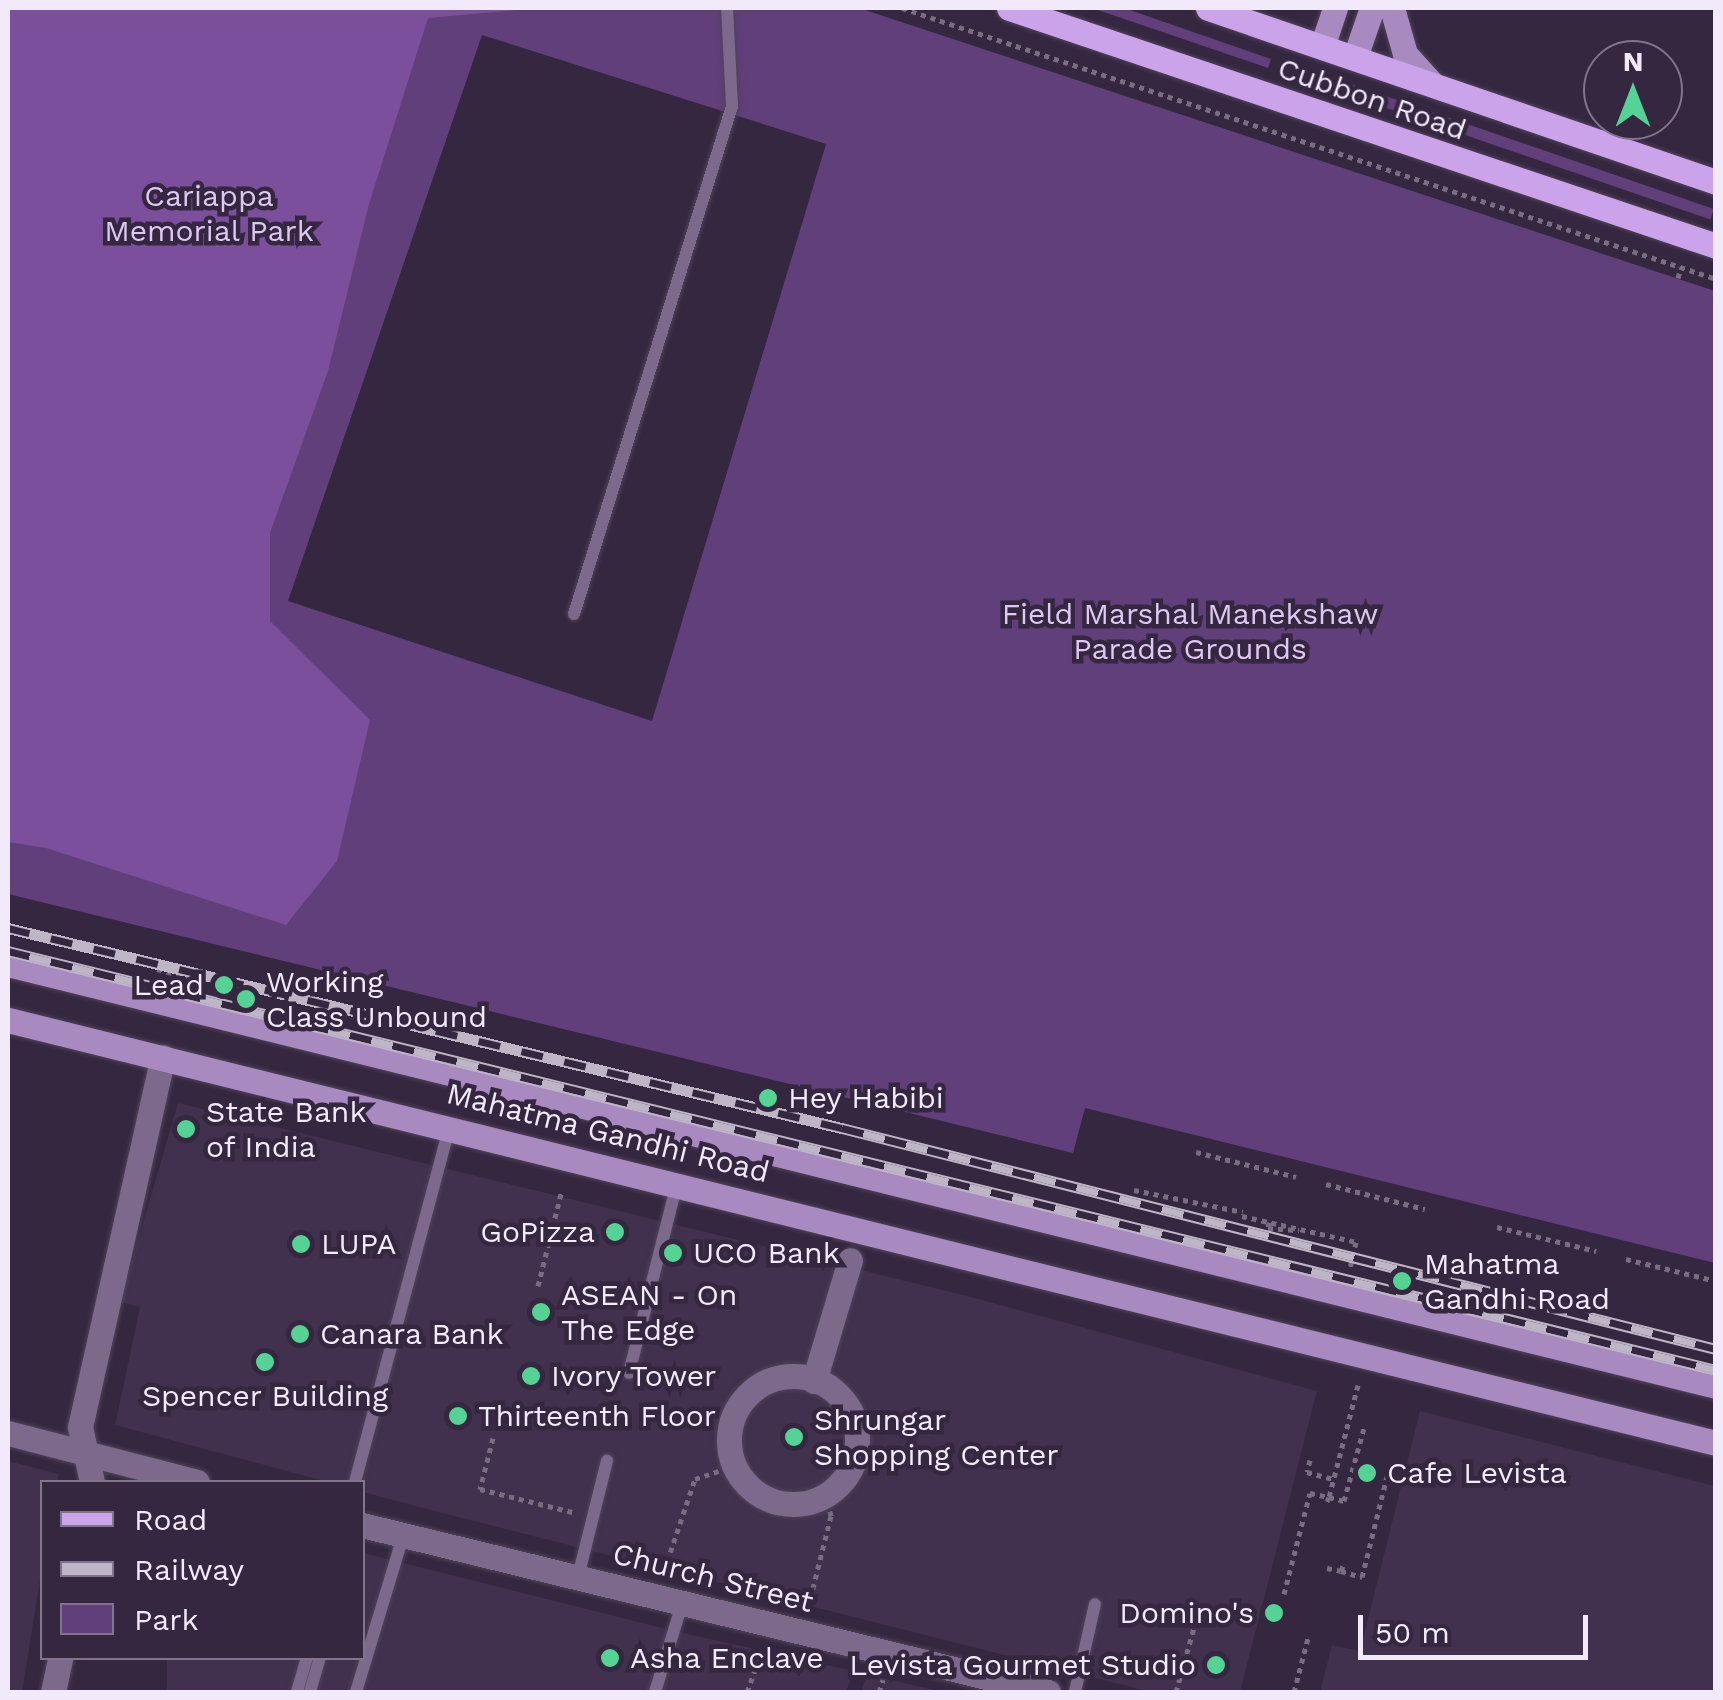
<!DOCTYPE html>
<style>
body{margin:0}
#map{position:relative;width:1723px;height:1700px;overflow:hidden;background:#34273f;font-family:"Work Sans",sans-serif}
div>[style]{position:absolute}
.built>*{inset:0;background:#41304e;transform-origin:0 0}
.green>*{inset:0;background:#603f7a;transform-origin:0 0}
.forest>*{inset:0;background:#7b4f9b}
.path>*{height:5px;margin-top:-2.5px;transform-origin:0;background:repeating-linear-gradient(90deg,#786d82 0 5px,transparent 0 10px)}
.roads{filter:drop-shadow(0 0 2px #4f4259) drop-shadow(0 0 2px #4f4259)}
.lane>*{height:12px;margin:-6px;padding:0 6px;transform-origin:6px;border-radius:6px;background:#7c698b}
.street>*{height:25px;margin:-12.5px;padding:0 12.5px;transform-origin:12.5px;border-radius:12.5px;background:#7c698b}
.street>.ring{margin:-12.5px;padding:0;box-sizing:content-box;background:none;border:25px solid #7c698b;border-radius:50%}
.secondary>*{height:25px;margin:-12.5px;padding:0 12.5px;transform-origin:12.5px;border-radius:12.5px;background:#a88ac1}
.primary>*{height:25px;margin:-12.5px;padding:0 12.5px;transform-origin:12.5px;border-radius:12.5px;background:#caa3ea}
.rail>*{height:11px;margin-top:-5.5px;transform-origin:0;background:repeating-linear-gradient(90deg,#34273f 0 22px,#beb5c7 0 44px);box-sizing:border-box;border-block:2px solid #beb5c7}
.dots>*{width:28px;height:28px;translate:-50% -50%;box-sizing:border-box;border:5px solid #34273f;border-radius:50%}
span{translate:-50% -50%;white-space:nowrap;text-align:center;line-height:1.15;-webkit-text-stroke:9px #34273f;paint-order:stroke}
.street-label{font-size:30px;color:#f2eafa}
.park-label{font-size:30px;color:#dec7f2}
.poi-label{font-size:30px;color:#f2eafa}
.left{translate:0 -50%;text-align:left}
.right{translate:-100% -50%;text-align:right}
.frame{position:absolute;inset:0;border:10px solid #f2eafa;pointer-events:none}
.legend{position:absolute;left:40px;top:1480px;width:325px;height:180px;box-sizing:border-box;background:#34273f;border:2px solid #80758a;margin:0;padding:12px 18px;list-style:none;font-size:30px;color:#f2eafa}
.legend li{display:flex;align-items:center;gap:20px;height:50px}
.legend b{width:50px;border:2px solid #80758a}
.north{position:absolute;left:1583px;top:40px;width:100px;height:100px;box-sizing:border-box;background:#34273f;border:2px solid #80758a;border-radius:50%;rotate:0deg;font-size:28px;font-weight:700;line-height:40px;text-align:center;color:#f2eafa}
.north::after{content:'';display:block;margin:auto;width:35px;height:45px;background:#54d395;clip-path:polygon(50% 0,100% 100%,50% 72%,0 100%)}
.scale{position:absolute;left:1358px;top:1615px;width:230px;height:45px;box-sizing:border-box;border:5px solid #f2eafa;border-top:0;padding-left:12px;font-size:30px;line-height:35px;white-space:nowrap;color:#f2eafa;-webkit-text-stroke:8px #34273f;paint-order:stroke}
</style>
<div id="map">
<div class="built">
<div style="clip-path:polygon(178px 1103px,967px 1296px,1317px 1391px,1240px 1692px,1151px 1692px,442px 1513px,363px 1492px,362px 1482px,328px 1482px,115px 1425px,140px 1307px,120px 1302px)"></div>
<div style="clip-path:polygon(1420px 1411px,1715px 1486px,1715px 1692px,1320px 1692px,1332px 1645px,1360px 1651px)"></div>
<div style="clip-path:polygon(8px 1461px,59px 1474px,57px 1482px,42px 1482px,42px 1568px,22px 1692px,8px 1692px)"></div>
<div style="clip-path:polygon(363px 1553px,674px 1631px,854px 1671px,846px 1692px,317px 1692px,327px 1658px,362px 1658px)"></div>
<div style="left:167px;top:1658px;width:135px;height:34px"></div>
<div style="clip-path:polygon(867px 1674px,884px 1678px,942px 1692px,861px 1692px)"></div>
</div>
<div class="green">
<div style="clip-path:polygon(evenodd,8px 8px,859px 8px,1715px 291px,1715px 1263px,1085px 1108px,1073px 1153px,8px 894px,8px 8px,482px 35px,826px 144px,652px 721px,288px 601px,482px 35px)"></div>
<div style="clip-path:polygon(1092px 8px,1124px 8px,1271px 59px,1268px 68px)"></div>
<div style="left:1348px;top:83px;width:387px;height:11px;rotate:19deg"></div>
</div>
<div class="forest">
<div style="clip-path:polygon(8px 8px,540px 8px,428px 18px,369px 204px,328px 371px,270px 533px,270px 621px,370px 720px,337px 861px,286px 925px,46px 848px,8px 842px)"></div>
</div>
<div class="path">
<div style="left:902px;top:8px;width:858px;rotate:18.41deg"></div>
<div style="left:1678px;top:278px;width:11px;rotate:-75deg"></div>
<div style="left:157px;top:969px;width:44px;rotate:14.3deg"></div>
<div style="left:334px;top:991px;width:9px;rotate:-139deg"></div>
<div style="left:327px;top:985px;width:9px;rotate:18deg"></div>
<div style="left:1196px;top:1152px;width:103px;rotate:14deg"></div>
<div style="left:1326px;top:1184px;width:102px;rotate:14.2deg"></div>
<div style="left:1134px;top:1190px;width:111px;rotate:11.4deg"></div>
<div style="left:1242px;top:1216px;width:117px;rotate:12.8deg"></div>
<div style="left:1356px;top:1242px;width:26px;rotate:103deg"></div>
<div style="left:1269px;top:1222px;width:6px;rotate:99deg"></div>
<div style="left:1268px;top:1228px;width:31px;rotate:4deg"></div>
<div style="left:1497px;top:1227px;width:102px;rotate:13.6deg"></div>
<div style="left:1626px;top:1259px;width:93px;rotate:13.7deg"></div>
<div style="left:538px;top:1286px;width:99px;rotate:-76deg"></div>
<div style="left:1358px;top:1385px;width:116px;rotate:104.5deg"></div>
<div style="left:1329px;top:1497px;width:16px;rotate:15deg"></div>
<div style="left:1344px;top:1501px;width:76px;rotate:-74.7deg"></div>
<div style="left:493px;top:1438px;width:53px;rotate:104.3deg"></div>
<div style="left:480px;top:1489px;width:95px;rotate:14deg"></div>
<div style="left:1310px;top:1460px;width:12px;rotate:104deg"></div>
<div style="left:1307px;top:1472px;width:28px;rotate:15deg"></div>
<div style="left:1343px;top:1566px;width:5px;rotate:112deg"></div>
<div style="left:1341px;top:1571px;width:22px;rotate:16deg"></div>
<div style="left:1362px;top:1577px;width:107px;rotate:-76deg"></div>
<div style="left:1327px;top:1568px;width:14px;rotate:12deg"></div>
<div style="left:664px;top:1571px;width:97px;rotate:-71.4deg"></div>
<div style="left:695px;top:1479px;width:40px;rotate:-18.9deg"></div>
<div style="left:1284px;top:1594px;width:104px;rotate:-75.6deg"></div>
<div style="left:1310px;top:1493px;width:19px;rotate:12deg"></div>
<div style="left:1329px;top:1497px;width:5px;rotate:112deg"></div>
<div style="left:808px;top:1608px;width:95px;rotate:-76deg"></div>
<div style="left:831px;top:1516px;width:23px;rotate:-103deg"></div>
<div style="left:747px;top:1692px;width:47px;rotate:-70deg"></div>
<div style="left:879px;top:1692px;width:13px;rotate:-72deg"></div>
<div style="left:1176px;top:1692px;width:82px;rotate:-74.4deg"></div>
<div style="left:1294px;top:1692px;width:56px;rotate:-75.5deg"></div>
</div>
<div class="roads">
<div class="lane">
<div style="left:574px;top:614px;width:532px;rotate:-72.72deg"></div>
<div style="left:732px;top:106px;width:98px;rotate:-92.9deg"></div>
<div style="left:629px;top:1373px;width:196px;rotate:-75.8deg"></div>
<div style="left:355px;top:1482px;width:366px;rotate:-75.1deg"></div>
<div style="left:578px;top:1577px;width:120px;rotate:-76deg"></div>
<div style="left:297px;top:1692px;width:35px;rotate:-74deg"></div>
<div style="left:310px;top:1692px;width:35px;rotate:-74deg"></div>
<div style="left:356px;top:1692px;width:163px;rotate:-73.2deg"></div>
<div style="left:655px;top:1692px;width:92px;rotate:-72.9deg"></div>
<div style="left:1075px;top:1692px;width:90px;rotate:-77.2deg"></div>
</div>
<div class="street">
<div class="ring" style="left:729px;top:1376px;width:103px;height:103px"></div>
<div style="left:814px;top:1381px;width:126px;rotate:-73.4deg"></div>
<div style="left:8px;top:1433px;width:195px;rotate:14.5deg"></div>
<div style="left:92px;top:1482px;width:56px;rotate:-102.3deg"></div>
<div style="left:80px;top:1427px;width:379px;rotate:-77.4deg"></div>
<div style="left:362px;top:1525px;width:706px;rotate:13.68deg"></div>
<div style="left:53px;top:1692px;width:35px;rotate:-78deg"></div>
</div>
<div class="secondary">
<div style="left:1392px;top:8px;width:48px;rotate:74.2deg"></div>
<div style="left:1405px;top:54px;width:40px;rotate:48deg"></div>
<div style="left:1322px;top:47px;width:41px;rotate:-71.6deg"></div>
<div style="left:1355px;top:57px;width:52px;rotate:-70.9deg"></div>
<div style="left:8px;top:964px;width:1759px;rotate:13.88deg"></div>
<div style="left:8px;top:1020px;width:1760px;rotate:13.91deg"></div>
</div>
<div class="primary">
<div style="left:1009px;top:8px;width:746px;rotate:18.6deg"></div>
<div style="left:1208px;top:8px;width:537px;rotate:18.91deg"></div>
</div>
</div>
<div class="rail">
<div style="left:8px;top:928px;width:858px;rotate:13.49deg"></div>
<div style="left:842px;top:1128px;width:902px;rotate:14.19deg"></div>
<div style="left:8px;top:951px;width:1759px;rotate:13.78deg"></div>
</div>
<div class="dots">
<div style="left:224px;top:985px;background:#54d395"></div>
<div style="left:246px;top:999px;background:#54d395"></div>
<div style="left:768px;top:1098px;background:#54d395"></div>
<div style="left:186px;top:1129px;background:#54d395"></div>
<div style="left:615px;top:1232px;background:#54d395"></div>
<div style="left:301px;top:1244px;background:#54d395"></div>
<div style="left:673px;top:1253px;background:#54d395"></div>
<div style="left:1402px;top:1281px;background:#54d395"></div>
<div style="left:541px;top:1312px;background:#54d395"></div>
<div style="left:300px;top:1334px;background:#54d395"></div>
<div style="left:265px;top:1362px;background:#54d395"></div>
<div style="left:531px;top:1376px;background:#54d395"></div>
<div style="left:458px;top:1416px;background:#54d395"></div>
<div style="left:794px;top:1437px;background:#54d395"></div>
<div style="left:1367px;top:1473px;background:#54d395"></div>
<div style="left:1274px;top:1613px;background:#54d395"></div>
<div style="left:610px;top:1658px;background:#54d395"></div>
<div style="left:1216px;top:1665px;background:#54d395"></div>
</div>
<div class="street-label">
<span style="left:1372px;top:99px;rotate:19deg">Cubbon Road</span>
<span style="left:608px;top:1133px;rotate:14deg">Mahatma Gandhi Road</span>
<span style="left:713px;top:1578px;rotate:14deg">Church Street</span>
</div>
<div class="park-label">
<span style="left:209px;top:213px">Cariappa<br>Memorial Park</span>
<span style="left:1190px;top:631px">Field Marshal Manekshaw<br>Parade Grounds</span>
</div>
<div class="poi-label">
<span class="left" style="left:266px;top:999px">Working<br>Class Unbound</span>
<span class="right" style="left:204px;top:985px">Lead</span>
<span class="left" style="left:788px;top:1098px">Hey Habibi</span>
<span class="left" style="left:206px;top:1129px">State Bank<br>of India</span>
<span class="right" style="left:595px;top:1232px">GoPizza</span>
<span class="left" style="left:321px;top:1244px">LUPA</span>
<span class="left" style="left:693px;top:1253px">UCO Bank</span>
<span class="left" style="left:1424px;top:1281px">Mahatma<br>Gandhi Road</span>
<span class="left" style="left:561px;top:1312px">ASEAN - On<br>The Edge</span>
<span class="left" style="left:320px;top:1334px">Canara Bank</span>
<span class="left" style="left:551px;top:1376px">Ivory Tower</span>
<span style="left:265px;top:1396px">Spencer Building</span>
<span class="left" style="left:478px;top:1416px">Thirteenth Floor</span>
<span class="left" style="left:814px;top:1437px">Shrungar<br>Shopping Center</span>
<span class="left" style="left:1387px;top:1473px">Cafe Levista</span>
<span class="right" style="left:1254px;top:1613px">Domino's</span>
<span class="left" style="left:630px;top:1658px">Asha Enclave</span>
<span class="right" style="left:1196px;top:1665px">Levista Gourmet Studio</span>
</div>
<div class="frame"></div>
<ul class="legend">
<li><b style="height:12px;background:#caa3ea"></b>Road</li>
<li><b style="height:12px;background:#beb5c7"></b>Railway</li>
<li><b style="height:28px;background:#603f7a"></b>Park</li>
</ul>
<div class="north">N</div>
<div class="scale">50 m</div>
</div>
